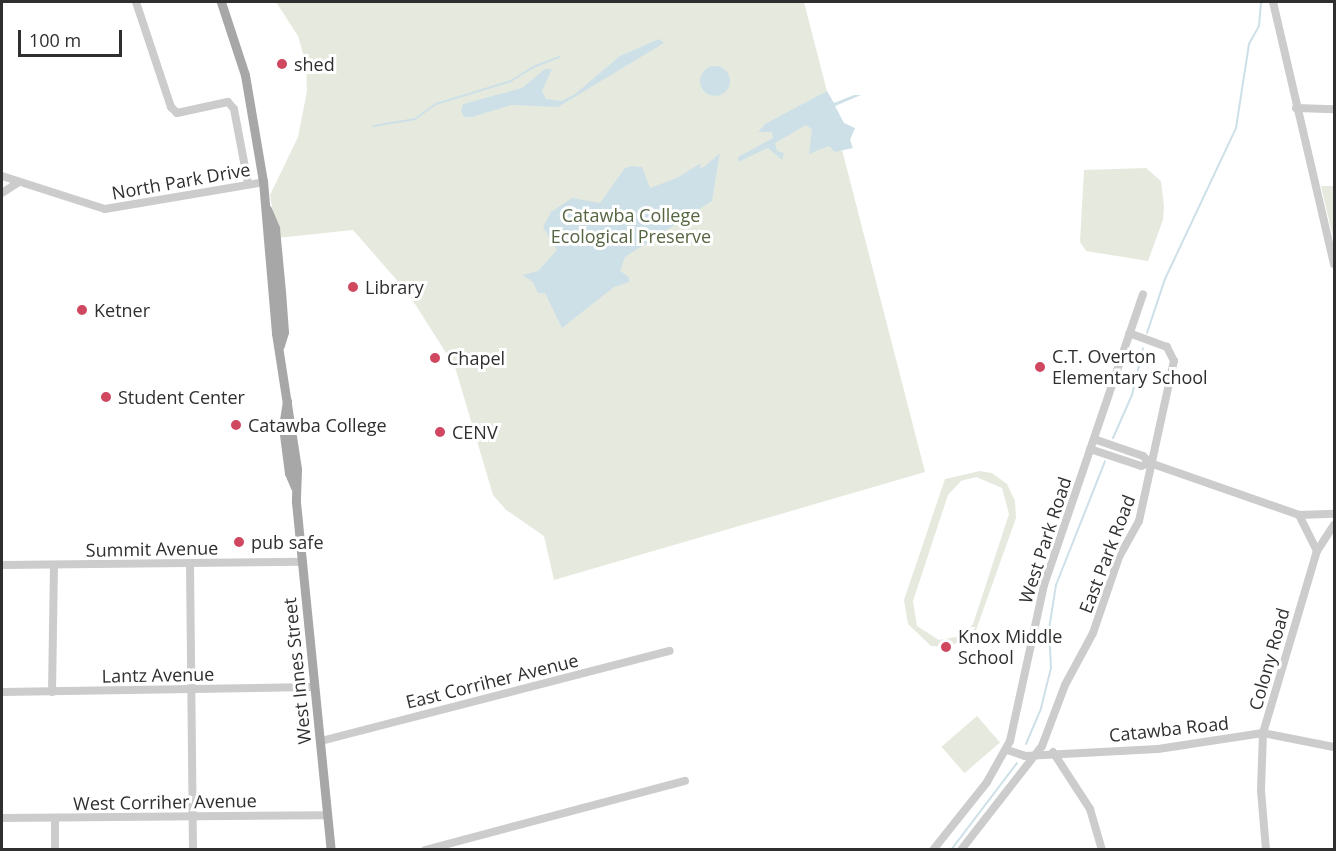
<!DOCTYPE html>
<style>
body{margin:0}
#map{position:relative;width:1336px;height:851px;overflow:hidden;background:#fff;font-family:"Open Sans",sans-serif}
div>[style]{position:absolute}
.green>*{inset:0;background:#e6eade;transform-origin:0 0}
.water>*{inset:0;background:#cde0e8}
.round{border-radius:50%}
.stream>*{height:2px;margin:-1px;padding:0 1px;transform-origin:1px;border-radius:1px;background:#cde0e8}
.minor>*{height:8px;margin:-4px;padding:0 4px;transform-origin:4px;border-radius:4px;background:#ccc}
.major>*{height:9px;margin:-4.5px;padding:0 4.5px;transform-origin:4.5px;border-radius:4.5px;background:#a7a7a7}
.dots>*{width:16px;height:16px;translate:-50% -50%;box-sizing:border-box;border:3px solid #fff;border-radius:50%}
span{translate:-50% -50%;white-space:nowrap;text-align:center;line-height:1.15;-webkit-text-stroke:6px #fff;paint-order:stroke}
.poi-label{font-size:18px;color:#2f2f2f}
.left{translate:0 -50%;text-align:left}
.street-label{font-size:18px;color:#2f2f2f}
.park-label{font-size:18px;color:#566541}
.frame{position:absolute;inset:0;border:3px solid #2f2f2f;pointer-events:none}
.scale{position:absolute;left:18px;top:30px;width:104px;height:27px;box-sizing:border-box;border:3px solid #2f2f2f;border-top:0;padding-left:8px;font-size:18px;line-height:21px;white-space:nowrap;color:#2f2f2f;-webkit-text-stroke:4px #fff;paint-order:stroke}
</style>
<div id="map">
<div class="green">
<div style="clip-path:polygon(276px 2px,804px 2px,925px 472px,554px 580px,544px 536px,506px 510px,493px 495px,455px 367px,408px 293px,353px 230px,277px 238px,270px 195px,298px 137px,307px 91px,306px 64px,298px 36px)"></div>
<div style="clip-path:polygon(1146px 168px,1161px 181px,1164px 206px,1163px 220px,1148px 261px,1086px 251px,1080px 242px,1084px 170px)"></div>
<div style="clip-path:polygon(1321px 186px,1334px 186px,1334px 242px)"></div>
<div style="clip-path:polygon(evenodd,980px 471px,992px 473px,1007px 484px,1015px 501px,1016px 518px,975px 633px,949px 647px,931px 646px,908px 624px,904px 600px,945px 479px,980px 471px,976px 477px,1002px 488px,1009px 514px,973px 624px,961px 636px,939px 640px,917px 626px,913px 601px,948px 495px,961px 481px,976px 477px)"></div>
<div style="left:977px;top:716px;width:35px;height:47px;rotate:49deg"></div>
</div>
<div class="water">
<div style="clip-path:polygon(659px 39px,664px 43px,558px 107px,512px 105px,472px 117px,464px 117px,461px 111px,463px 104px,522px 88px,545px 69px,552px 69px,542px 91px,546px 99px,561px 101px,575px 94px,620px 56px)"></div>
<div class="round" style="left:700px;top:66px;width:30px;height:30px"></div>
<div style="clip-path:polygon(827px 91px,834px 103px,854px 95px,861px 95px,835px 106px,844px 123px,855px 128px,850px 140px,853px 148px,835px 152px,829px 146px,809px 154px,812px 129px,806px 125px,775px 143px,777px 151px,784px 153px,782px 160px,768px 148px,738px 162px,738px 157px,773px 138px,772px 132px,758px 132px,765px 124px)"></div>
<div style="clip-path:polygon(720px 153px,712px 201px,625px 257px,620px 271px,629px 277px,629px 282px,614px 287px,562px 328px,545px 293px,538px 293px,533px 282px,522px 275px,538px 271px,557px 250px,543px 227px,551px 212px,572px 198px,600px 203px,625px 168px,632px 166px,642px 167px,650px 188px,677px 178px,701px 163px,700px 168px,704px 167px)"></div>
</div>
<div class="stream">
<div style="left:373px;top:126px;width:43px;rotate:-9.5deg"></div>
<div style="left:415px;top:119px;width:26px;rotate:-36deg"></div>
<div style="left:436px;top:104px;width:78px;rotate:-17deg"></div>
<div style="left:511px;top:81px;width:26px;rotate:-32deg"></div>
<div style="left:533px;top:67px;width:28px;rotate:-21deg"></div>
<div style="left:1147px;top:333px;width:57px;rotate:-71.6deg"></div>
<div style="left:1165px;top:279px;width:167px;rotate:-64.8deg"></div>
<div style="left:1236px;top:128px;width:85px;rotate:-81.2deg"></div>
<div style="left:1249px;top:44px;width:21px;rotate:-61deg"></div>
<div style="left:1259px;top:26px;width:24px;rotate:-85deg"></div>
<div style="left:1113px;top:438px;width:47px;rotate:-66.2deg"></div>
<div style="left:1132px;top:395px;width:48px;rotate:-76.8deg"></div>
<div style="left:1026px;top:744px;width:39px;rotate:-67deg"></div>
<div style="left:1041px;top:708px;width:41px;rotate:-76deg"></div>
<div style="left:1051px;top:668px;width:39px;rotate:-93deg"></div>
<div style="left:1049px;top:629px;width:45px;rotate:-81deg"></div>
<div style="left:1056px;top:585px;width:133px;rotate:-68.4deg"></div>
<div style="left:951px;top:850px;width:109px;rotate:-52.8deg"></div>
</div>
<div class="minor">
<div style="left:136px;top:2px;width:111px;rotate:71.6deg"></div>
<div style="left:171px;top:107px;width:8px;rotate:45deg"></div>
<div style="left:177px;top:113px;width:52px;rotate:-12.2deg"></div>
<div style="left:228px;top:102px;width:9px;rotate:49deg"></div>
<div style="left:234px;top:109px;width:75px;rotate:79.3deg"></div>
<div style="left:1273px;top:2px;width:269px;rotate:76.9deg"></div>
<div style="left:1296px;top:108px;width:38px;rotate:2deg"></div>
<div style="left:2px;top:176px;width:108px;rotate:17.8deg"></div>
<div style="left:105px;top:209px;width:161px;rotate:-9.6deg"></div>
<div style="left:2px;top:193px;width:20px;rotate:-33deg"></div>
<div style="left:1090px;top:449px;width:54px;rotate:18.4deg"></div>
<div style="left:1141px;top:466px;width:9px;rotate:-18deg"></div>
<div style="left:1150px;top:463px;width:10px;rotate:-135deg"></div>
<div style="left:1143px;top:456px;width:52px;rotate:-160.9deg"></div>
<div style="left:1150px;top:463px;width:158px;rotate:19.2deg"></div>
<div style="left:1299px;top:515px;width:35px;rotate:-2deg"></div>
<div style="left:1299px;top:515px;width:40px;rotate:63.4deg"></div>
<div style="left:190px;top:564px;width:286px;rotate:89.4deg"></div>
<div style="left:2px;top:565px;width:301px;rotate:-0.6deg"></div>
<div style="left:2px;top:692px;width:312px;rotate:-0.9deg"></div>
<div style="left:52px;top:692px;width:127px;rotate:-89.1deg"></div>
<div style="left:321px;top:741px;width:360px;rotate:-14.5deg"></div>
<div style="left:1007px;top:750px;width:19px;rotate:18deg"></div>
<div style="left:1025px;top:756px;width:133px;rotate:-3deg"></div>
<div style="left:1158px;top:749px;width:106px;rotate:-8.7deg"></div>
<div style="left:1263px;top:733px;width:72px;rotate:11.2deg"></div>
<div style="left:1053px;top:752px;width:68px;rotate:57deg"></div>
<div style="left:1090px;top:809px;width:43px;rotate:73.7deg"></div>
<div style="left:2px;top:818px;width:326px;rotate:-0.5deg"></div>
<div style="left:55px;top:819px;width:31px;rotate:90deg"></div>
<div style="left:425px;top:850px;width:269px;rotate:-14.9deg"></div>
<div style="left:933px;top:850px;width:87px;rotate:-51.5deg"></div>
<div style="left:987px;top:782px;width:47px;rotate:-60.7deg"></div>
<div style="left:1010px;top:741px;width:160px;rotate:-77.7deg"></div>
<div style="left:1044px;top:585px;width:307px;rotate:-71.2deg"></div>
<div style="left:961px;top:850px;width:132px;rotate:-52.1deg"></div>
<div style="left:1042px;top:746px;width:65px;rotate:-69.3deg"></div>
<div style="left:1065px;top:685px;width:59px;rotate:-61.7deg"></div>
<div style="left:1093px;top:633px;width:80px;rotate:-71.1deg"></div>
<div style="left:1119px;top:557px;width:41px;rotate:-60.9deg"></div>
<div style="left:1139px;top:521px;width:164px;rotate:-77.7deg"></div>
<div style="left:1174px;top:361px;width:16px;rotate:-117deg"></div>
<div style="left:1167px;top:347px;width:40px;rotate:-159.8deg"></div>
<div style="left:1266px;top:850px;width:60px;rotate:-94.8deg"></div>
<div style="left:1261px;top:790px;width:57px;rotate:-88deg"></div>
<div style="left:1263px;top:733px;width:190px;rotate:-73.5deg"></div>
<div style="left:1317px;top:551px;width:31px;rotate:-57deg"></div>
</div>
<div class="major">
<div style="left:221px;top:2px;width:77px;rotate:71.8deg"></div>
<div style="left:245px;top:75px;width:108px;rotate:80.4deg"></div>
<div style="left:263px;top:181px;width:153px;rotate:85.1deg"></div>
<div style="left:276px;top:333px;width:138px;rotate:81.2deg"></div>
<div style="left:297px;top:469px;width:33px;rotate:92deg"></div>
<div style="left:296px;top:502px;width:350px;rotate:84.3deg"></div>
<div style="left:267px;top:209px;width:21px;rotate:67deg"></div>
<div style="left:275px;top:228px;width:63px;rotate:84.6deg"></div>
<div style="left:281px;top:291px;width:41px;rotate:85.8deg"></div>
<div style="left:284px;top:332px;width:14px;rotate:107deg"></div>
<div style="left:287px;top:401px;width:26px;rotate:99deg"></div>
<div style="left:283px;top:427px;width:46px;rotate:82.6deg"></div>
<div style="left:289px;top:473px;width:15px;rotate:67deg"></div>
</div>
<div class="dots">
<div style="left:282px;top:64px;background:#d04760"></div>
<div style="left:353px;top:287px;background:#d04760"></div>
<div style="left:82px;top:310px;background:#d04760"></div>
<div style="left:435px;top:358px;background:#d04760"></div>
<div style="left:1040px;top:367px;background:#d04760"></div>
<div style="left:106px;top:397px;background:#d04760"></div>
<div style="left:236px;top:425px;background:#d04760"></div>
<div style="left:440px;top:432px;background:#d04760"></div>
<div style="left:239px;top:542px;background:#d04760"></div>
<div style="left:946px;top:647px;background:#d04760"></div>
</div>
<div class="poi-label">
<span class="left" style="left:294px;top:64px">shed</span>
<span class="left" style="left:365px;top:287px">Library</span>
<span class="left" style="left:94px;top:310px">Ketner</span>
<span class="left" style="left:1052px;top:367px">C.T. Overton<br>Elementary School</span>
<span class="left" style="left:447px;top:358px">Chapel</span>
<span class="left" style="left:118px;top:397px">Student Center</span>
<span class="left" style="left:248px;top:425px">Catawba College</span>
<span class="left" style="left:452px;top:432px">CENV</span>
<span class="left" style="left:251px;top:542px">pub safe</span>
<span class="left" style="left:958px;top:647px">Knox Middle<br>School</span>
</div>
<div class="street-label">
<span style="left:181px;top:181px;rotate:-10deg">North Park Drive</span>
<span style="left:1045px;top:540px;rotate:-72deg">West Park Road</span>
<span style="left:152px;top:549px;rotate:-1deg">Summit Avenue</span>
<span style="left:1107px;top:554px;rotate:-69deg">East Park Road</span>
<span style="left:1269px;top:659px;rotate:-74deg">Colony Road</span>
<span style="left:297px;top:671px;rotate:-96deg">West Innes Street</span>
<span style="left:158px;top:675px;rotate:-1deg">Lantz Avenue</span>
<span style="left:492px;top:681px;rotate:-14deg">East Corriher Avenue</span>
<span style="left:1169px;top:729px;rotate:-6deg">Catawba Road</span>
<span style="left:165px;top:802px;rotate:-1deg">West Corriher Avenue</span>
</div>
<div class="park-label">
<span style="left:631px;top:226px">Catawba College<br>Ecological Preserve</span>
</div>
<div class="frame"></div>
<div class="scale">100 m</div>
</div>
